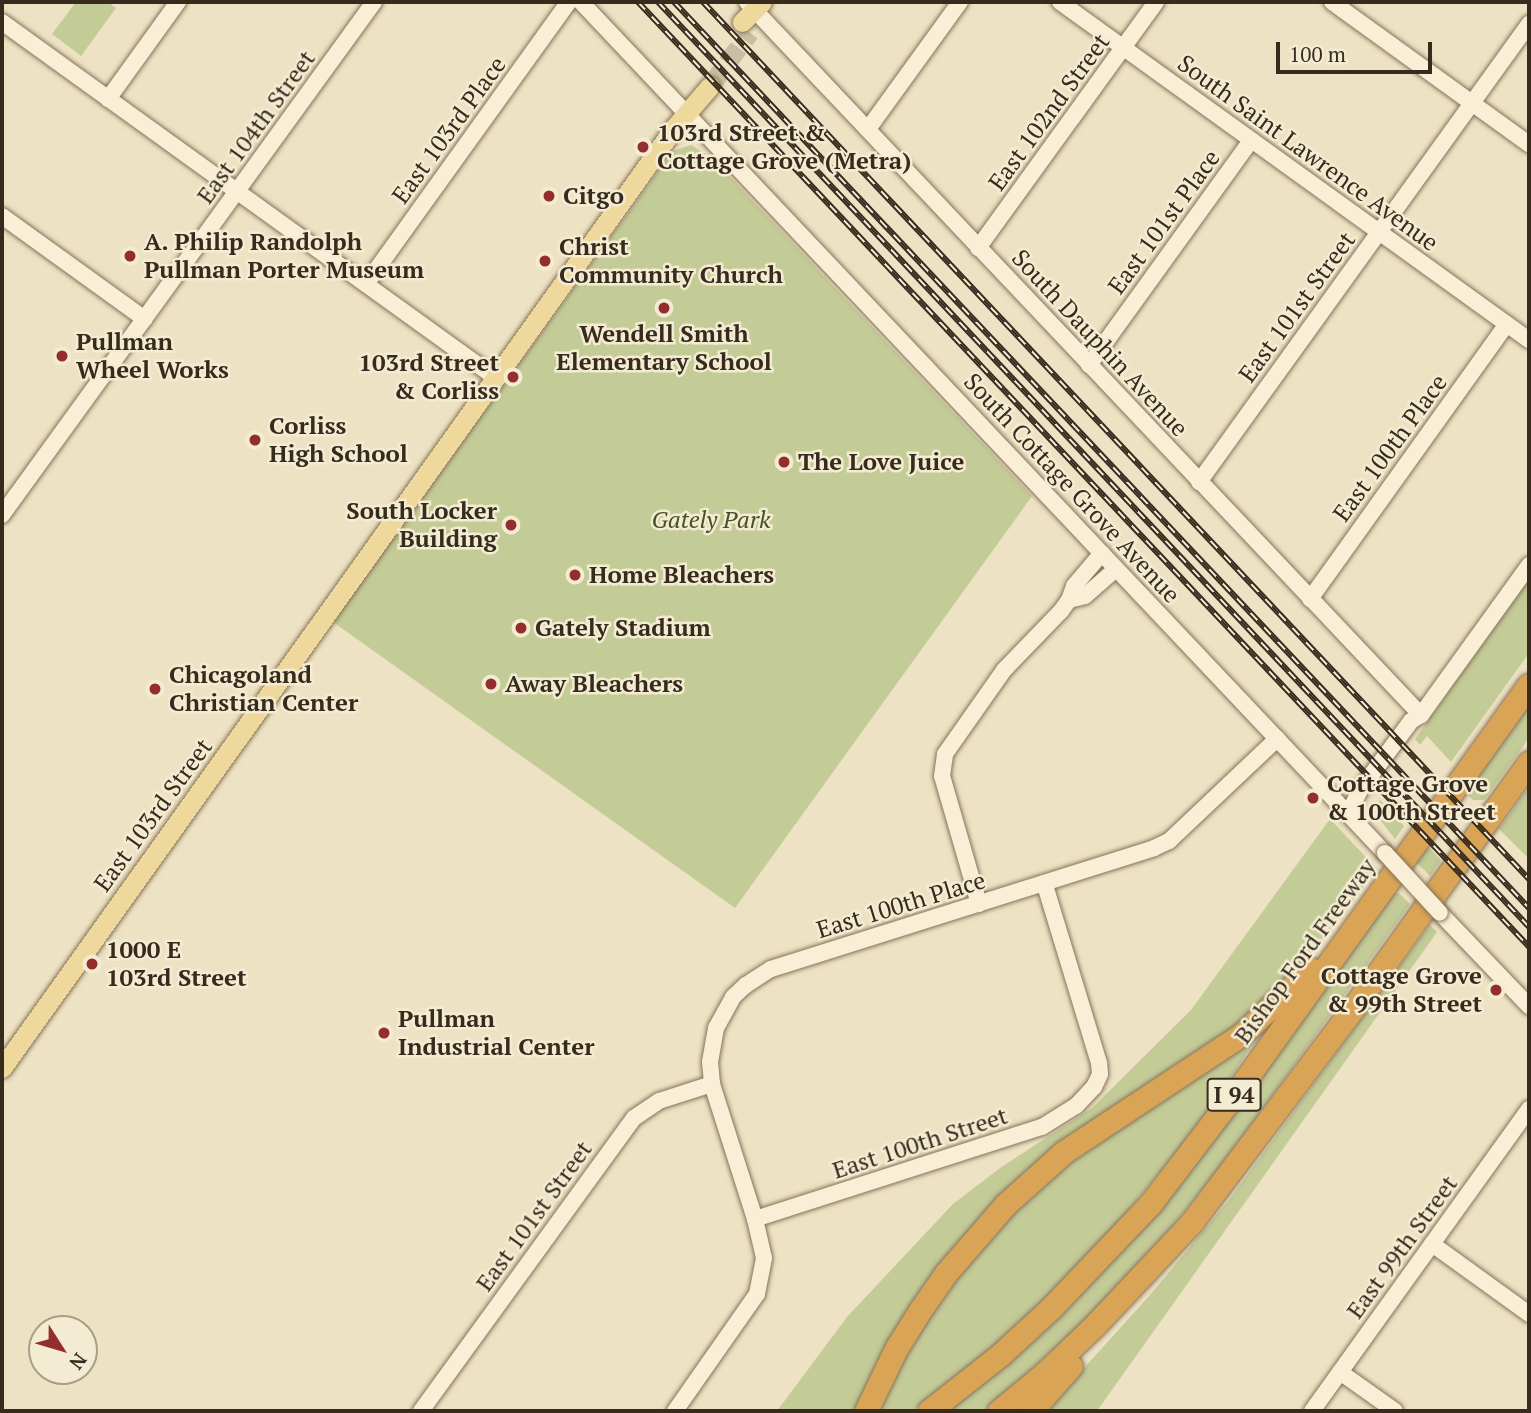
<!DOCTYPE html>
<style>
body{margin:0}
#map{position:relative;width:1531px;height:1413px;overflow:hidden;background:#ede2c3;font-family:"PT Serif",serif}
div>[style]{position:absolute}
.green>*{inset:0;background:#c3cb97}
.major-tunnel>*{height:19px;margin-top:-9.5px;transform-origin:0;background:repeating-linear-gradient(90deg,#c9bda2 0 19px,transparent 0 29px)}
.roads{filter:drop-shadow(0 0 2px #86735a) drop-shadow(0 0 2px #86735a)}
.minor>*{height:16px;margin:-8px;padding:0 8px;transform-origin:8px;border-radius:8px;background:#f8efd6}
.major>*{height:19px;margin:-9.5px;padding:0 9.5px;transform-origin:9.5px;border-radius:9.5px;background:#efd89c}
.highway>*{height:23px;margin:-11.5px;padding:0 11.5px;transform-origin:11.5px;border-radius:11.5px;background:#daa456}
.rail>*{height:6px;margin-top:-3px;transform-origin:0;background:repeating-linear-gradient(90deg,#f4ecd2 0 10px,#372b1e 0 20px);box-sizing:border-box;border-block:2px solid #372b1e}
.bridges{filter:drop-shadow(0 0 2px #86735a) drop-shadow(0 0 2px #86735a)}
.minor-bridge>*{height:16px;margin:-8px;padding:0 8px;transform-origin:8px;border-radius:8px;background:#f8efd6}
.dots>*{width:19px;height:19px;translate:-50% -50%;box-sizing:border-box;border:4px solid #f4ecd2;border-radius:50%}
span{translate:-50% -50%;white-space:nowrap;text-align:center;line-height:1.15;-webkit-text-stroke:5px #f4ecd2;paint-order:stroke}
.shield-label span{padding:2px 5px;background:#f4ecd2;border:2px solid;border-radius:5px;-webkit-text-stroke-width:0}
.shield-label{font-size:23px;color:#372b1e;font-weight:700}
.street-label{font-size:24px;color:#372b1e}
.poi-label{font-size:24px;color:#372b1e;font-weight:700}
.left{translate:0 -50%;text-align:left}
.right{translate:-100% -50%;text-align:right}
.park-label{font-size:24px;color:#465325;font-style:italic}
.frame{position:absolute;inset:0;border:4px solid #372b1e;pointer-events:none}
.north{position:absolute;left:28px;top:1315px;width:70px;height:70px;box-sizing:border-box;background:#f4ecd2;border:2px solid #a89f8a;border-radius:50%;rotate:127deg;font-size:19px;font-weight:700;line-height:28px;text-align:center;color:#372b1e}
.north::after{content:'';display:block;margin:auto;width:24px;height:32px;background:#942e2c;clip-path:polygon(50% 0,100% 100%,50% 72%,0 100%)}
.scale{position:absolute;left:1276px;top:42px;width:156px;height:32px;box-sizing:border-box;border:4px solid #372b1e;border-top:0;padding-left:9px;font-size:21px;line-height:24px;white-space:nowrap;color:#372b1e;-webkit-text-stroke:5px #f4ecd2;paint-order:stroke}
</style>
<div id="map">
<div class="green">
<div style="clip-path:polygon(76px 2px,108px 2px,116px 8px,81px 56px,52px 34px)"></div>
<div style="clip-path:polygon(691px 145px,712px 158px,1032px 496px,735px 908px,333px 622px,673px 151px)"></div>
<div style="clip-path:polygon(1529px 578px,1529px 653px,1451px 762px,1427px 736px,1420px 745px,1415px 739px)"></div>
<div style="clip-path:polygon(1529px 703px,1529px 738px,1484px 800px,1473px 800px,1465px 792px)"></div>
<div style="clip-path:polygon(1529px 787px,1529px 859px,1499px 829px)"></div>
<div style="clip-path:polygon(1380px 800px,1404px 826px,1395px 839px,1377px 816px,1375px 807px)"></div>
<div style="clip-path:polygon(1330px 819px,1377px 869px,1301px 966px,1232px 1031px,1000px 1197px,925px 1283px,876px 1365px,855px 1411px,777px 1411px,847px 1317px,953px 1204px,1000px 1168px,1092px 1108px,1191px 1010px)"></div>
<div style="clip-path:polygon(1427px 845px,1441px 860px,1430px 876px,1415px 861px)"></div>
<div style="clip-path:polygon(1392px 893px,1399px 893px,1410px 904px,1225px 1161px,1172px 1227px,1084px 1322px,985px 1411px,949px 1411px,1065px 1311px,1158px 1210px,1213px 1141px)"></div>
<div style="clip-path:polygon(1430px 925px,1437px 932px,1097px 1411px,1045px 1411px,1150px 1295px,1229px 1200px)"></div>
<div style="clip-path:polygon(1254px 1033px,1258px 1036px,1202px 1121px,1105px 1239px,1015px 1329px,939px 1392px,912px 1411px,876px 1411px,909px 1346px,979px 1245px,1066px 1161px)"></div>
</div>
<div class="major-tunnel">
<div style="left:710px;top:86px;width:67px;rotate:-53.5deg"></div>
</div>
<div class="roads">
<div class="minor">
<div style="left:581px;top:2px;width:1171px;rotate:46.63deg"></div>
<div style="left:747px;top:2px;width:981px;rotate:46.61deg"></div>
<div style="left:1060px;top:2px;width:578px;rotate:35.78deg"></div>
<div style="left:1332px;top:2px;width:243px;rotate:35.8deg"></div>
<div style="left:2px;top:22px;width:609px;rotate:35.78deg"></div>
<div style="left:108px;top:99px;width:120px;rotate:-54.2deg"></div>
<div style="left:868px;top:129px;width:157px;rotate:-54.1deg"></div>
<div style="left:2px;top:216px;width:176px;rotate:35.8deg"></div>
<div style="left:978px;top:248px;width:304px;rotate:-54.1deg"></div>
<div style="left:366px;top:284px;width:347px;rotate:-54.3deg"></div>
<div style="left:1089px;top:365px;width:277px;rotate:-54.2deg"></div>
<div style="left:1199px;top:482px;width:565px;rotate:-54.23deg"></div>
<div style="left:2px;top:515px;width:634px;rotate:-54.05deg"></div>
<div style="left:1310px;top:599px;width:338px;rotate:-54.4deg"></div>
<div style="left:1069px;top:600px;width:16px;rotate:-14deg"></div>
<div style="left:1085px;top:596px;width:41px;rotate:-41.1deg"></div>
<div style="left:1348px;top:814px;width:27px;rotate:-63deg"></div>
<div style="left:1360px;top:790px;width:86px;rotate:-53.5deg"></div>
<div style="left:1411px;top:721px;width:12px;rotate:-31deg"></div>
<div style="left:1421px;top:715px;width:185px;rotate:-54.2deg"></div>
<div style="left:979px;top:904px;width:133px;rotate:-106.1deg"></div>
<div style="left:942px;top:776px;width:22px;rotate:-82deg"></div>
<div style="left:945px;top:754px;width:103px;rotate:-54.9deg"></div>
<div style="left:1004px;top:670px;width:82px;rotate:-46deg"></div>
<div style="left:1061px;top:611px;width:14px;rotate:-54deg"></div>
<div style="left:1069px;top:600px;width:15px;rotate:-70deg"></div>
<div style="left:1074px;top:586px;width:43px;rotate:-49.7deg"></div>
<div style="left:1440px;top:913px;width:129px;rotate:46.3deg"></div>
<div style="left:755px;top:1219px;width:142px;rotate:-107.7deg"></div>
<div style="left:712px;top:1084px;width:22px;rotate:-95deg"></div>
<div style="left:710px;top:1062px;width:35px;rotate:-80deg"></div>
<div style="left:716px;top:1028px;width:35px;rotate:-61deg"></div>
<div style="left:733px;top:997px;width:18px;rotate:-43deg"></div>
<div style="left:746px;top:985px;width:30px;rotate:-33deg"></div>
<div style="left:771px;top:969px;width:402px;rotate:-17.5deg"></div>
<div style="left:1154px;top:848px;width:17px;rotate:-25deg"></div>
<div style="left:1169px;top:841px;width:149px;rotate:-43.4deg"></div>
<div style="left:1432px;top:1244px;width:120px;rotate:35.8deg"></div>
<div style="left:1340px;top:1372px;width:67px;rotate:35.3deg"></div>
<div style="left:421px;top:1411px;width:362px;rotate:-54deg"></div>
<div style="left:634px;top:1118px;width:30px;rotate:-34deg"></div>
<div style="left:659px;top:1101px;width:56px;rotate:-17.8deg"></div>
<div style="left:675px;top:1411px;width:143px;rotate:-55deg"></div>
<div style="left:757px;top:1294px;width:37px;rotate:-79deg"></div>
<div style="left:764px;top:1258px;width:40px;rotate:-103deg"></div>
<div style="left:755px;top:1219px;width:301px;rotate:-17.8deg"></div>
<div style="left:1042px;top:1127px;width:40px;rotate:-32deg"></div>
<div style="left:1076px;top:1106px;width:26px;rotate:-47deg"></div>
<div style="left:1094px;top:1087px;width:14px;rotate:-65deg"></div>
<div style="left:1100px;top:1074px;width:11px;rotate:-95deg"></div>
<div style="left:1099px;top:1063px;width:186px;rotate:-106.9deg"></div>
<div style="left:1312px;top:1411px;width:372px;rotate:-54.3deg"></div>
</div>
<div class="major">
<div style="left:742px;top:22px;width:28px;rotate:-45deg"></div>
<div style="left:2px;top:1068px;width:1156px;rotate:-54.44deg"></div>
<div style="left:674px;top:128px;width:55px;rotate:-49.4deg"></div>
</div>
<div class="highway">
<div style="left:866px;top:1411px;width:71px;rotate:-64.2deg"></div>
<div style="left:897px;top:1347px;width:45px;rotate:-57.7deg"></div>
<div style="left:921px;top:1309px;width:44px;rotate:-55.2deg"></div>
<div style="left:946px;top:1273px;width:91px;rotate:-49deg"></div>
<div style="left:1006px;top:1204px;width:78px;rotate:-41.9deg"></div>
<div style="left:1064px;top:1152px;width:212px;rotate:-33.5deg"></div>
<div style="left:1241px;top:1035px;width:96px;rotate:-43.3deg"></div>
<div style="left:929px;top:1411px;width:90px;rotate:-38.3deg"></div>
<div style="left:1000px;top:1355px;width:69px;rotate:-42.7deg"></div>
<div style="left:1051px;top:1308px;width:145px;rotate:-46.4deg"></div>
<div style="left:1151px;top:1203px;width:155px;rotate:-52.6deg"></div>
<div style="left:1245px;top:1080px;width:486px;rotate:-54.3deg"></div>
<div style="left:999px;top:1411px;width:60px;rotate:-39.6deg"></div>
<div style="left:1045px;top:1373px;width:69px;rotate:-43.8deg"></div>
<div style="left:1095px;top:1325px;width:141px;rotate:-46.7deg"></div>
<div style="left:1192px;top:1222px;width:268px;rotate:-53deg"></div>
<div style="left:1353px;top:1008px;width:302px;rotate:-54.4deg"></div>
<div style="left:1031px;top:1411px;width:60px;rotate:-48.4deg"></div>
</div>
</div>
<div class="rail">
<div style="left:638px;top:2px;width:1299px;rotate:46.68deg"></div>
<div style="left:658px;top:2px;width:1271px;rotate:46.72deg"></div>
<div style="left:674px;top:2px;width:1246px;rotate:46.66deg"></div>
<div style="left:703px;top:2px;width:1205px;rotate:46.72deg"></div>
</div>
<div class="bridges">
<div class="minor-bridge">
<div style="left:1385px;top:853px;width:81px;rotate:47.5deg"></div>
</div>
</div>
<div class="dots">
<div style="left:643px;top:147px;background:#942e2c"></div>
<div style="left:549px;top:196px;background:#942e2c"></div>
<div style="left:130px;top:256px;background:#942e2c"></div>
<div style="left:545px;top:261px;background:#942e2c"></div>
<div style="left:664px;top:308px;background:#942e2c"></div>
<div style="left:62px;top:356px;background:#942e2c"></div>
<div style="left:513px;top:377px;background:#942e2c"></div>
<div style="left:255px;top:440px;background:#942e2c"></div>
<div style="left:784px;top:462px;background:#942e2c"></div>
<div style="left:511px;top:525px;background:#942e2c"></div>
<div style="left:575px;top:575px;background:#942e2c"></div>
<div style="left:521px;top:628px;background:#942e2c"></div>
<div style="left:491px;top:684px;background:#942e2c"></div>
<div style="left:155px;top:689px;background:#942e2c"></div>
<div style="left:1313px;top:798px;background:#942e2c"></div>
<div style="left:92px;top:964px;background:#942e2c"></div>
<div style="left:1496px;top:990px;background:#942e2c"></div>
<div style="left:384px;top:1033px;background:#942e2c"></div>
</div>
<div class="shield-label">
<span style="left:1234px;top:1095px">I 94</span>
</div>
<div class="street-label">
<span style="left:1049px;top:112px;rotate:-54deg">East 102nd Street</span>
<span style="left:256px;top:127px;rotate:-54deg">East 104th Street</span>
<span style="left:449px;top:130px;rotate:-54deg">East 103rd Place</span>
<span style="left:1308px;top:153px;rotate:36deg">South Saint Lawrence Avenue</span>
<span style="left:1164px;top:222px;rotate:-54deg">East 101st Place</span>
<span style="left:1297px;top:307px;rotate:-54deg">East 101st Street</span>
<span style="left:1100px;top:343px;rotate:47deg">South Dauphin Avenue</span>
<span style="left:1390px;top:448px;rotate:-54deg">East 100th Place</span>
<span style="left:1072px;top:488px;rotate:47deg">South Cottage Grove Avenue</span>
<span style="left:153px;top:815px;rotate:-54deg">East 103rd Street</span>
<span style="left:901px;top:905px;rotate:-17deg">East 100th Place</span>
<span style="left:1305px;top:951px;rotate:-54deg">Bishop Ford Freeway</span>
<span style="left:920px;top:1143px;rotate:-18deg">East 100th Street</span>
<span style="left:534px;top:1216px;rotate:-54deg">East 101st Street</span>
<span style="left:1402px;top:1247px;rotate:-54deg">East 99th Street</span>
</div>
<div class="poi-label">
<span class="left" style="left:657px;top:147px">103rd Street &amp;<br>Cottage Grove (Metra)</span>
<span class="left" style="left:563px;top:196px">Citgo</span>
<span class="left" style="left:144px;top:256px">A. Philip Randolph<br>Pullman Porter Museum</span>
<span class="left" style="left:559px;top:261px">Christ<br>Community Church</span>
<span style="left:664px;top:348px">Wendell Smith<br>Elementary School</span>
<span class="left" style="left:76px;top:356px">Pullman<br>Wheel Works</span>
<span class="right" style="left:499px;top:377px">103rd Street<br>&amp; Corliss</span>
<span class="left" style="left:269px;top:440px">Corliss<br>High School</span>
<span class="left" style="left:798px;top:462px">The Love Juice</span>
<span class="right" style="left:497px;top:525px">South Locker<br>Building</span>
<span class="left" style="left:589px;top:575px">Home Bleachers</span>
<span class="left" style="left:535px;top:628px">Gately Stadium</span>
<span class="left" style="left:169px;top:689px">Chicagoland<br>Christian Center</span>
<span class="left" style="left:505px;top:684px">Away Bleachers</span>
<span class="left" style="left:1327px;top:798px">Cottage Grove<br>&amp; 100th Street</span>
<span class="left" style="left:106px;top:964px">1000 E<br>103rd Street</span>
<span class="right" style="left:1482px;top:990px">Cottage Grove<br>&amp; 99th Street</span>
<span class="left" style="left:398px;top:1033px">Pullman<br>Industrial Center</span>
</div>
<div class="park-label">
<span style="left:711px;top:520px">Gately Park</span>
</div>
<div class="frame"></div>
<div class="north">N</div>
<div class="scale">100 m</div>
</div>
